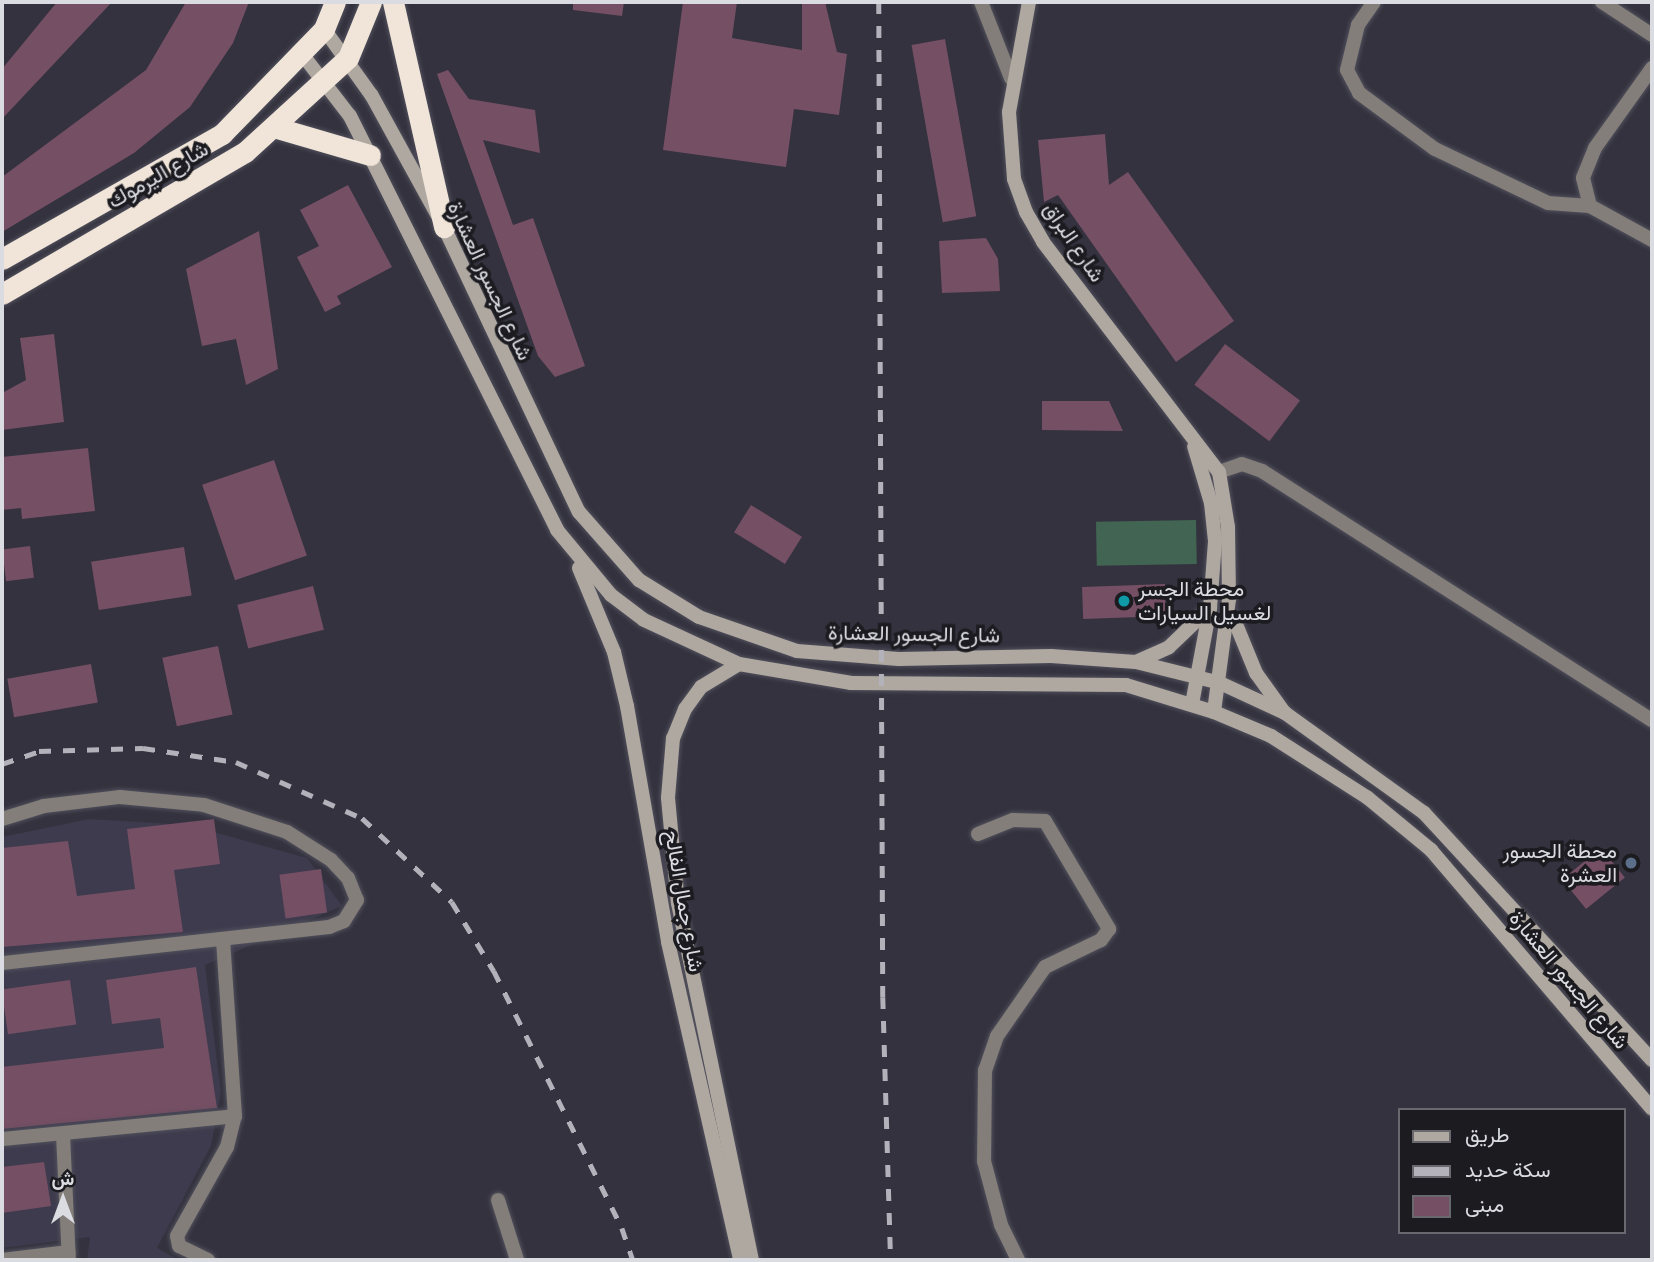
<!DOCTYPE html>
<meta charset="utf-8">
<style>
body{margin:0}
#map{position:relative;width:1654px;height:1262px;overflow:hidden;background:#33323e;font-family:"PT Sans Narrow",Vazirmatn,sans-serif}
div>[style]{position:absolute}
.built>*{inset:0;background:#3d3b4d}
.green>*{inset:0;background:#426553;transform-origin:0 0}
.building>*{inset:0;background:#754f64;transform-origin:0 0}
.roads{filter:drop-shadow(0 0 2px #51505c) drop-shadow(0 0 2px #51505c)}
.street>*{height:14px;margin:-7px;padding:0 7px;transform-origin:7px;border-radius:7px;background:#837e79}
.secondary>*{height:14px;margin:-7px;padding:0 7px;transform-origin:7px;border-radius:7px;background:#afa8a0}
.highway>*{height:21px;margin:-10.5px;padding:0 10.5px;transform-origin:10.5px;border-radius:10.5px;background:#f1e5d9}
.rail>*{height:4.5px;margin-top:-2.25px;transform-origin:0;background:repeating-linear-gradient(90deg,#b3b2ba 0 12px,transparent 0 24px)}
.dots>*{width:19px;height:19px;translate:-50% -50%;box-sizing:border-box;border:4px solid #1b1b20;border-radius:50%}
span{translate:-50% -50%;white-space:nowrap;text-align:center;line-height:1.15;-webkit-text-stroke:7px #1b1b20;paint-order:stroke}
.street-label{font-size:21px;color:#dbdbe2}
.poi-label{font-size:21px;color:#dbdbe2}
.left{translate:0 -50%;text-align:left}
.right{translate:-100% -50%;text-align:right}
.frame{position:absolute;inset:0;border:4px solid #dbdbe2;pointer-events:none}
.legend{position:absolute;left:1398px;top:1108px;width:228px;height:126px;box-sizing:border-box;background:#1b1b20;border:2px solid #68686e;margin:0;padding:9px 12px;list-style:none;font-size:21px;color:#dbdbe2}
.legend li{display:flex;align-items:center;gap:14px;height:35px}
.legend b{width:35px;border:2px solid #68686e}
.north{position:absolute;left:28px;top:1164px;width:70px;height:70px;-webkit-text-stroke:5px #1b1b20;paint-order:stroke;rotate:0deg;font-size:19px;font-weight:700;line-height:28px;text-align:center;color:#dbdbe2}
.north::after{content:'';display:block;margin:auto;width:24px;height:32px;background:#dbdbe2;clip-path:polygon(50% 0,100% 100%,50% 72%,0 100%)}
</style>
<div id="map">
<div class="built">
<div style="clip-path:polygon(89px 819px,189px 825px,307px 858px,342px 906px,205px 965px,221px 1092px,211px 1146px,157px 1248px,179px 1260px,87px 1260px,90px 1237px,2px 1248px,2px 837px)"></div>
</div>
<div class="green">
<div style="left:1196px;top:520px;width:44px;height:100px;rotate:89deg"></div>
</div>
<div class="building">
<div style="clip-path:polygon(57px 2px,112px 2px,2px 119px,2px 69px)"></div>
<div style="clip-path:polygon(186px 2px,249px 2px,233px 43px,190px 107px,134px 153px,2px 232px,2px 177px,146px 70px)"></div>
<div style="clip-path:polygon(573px 2px,624px 2px,622px 16px,573px 10px)"></div>
<div style="clip-path:polygon(683px 2px,737px 2px,732px 38px,802px 50px,802px 2px,825px 2px,837px 52px,847px 54px,839px 115px,794px 109px,786px 167px,663px 150px)"></div>
<div style="left:945px;top:39px;width:180px;height:34px;rotate:80deg"></div>
<div style="clip-path:polygon(448px 70px,469px 99px,535px 110px,540px 153px,483px 140px,513px 225px,533px 218px,585px 366px,555px 377px,538px 356px,437px 74px)"></div>
<div style="clip-path:polygon(1105px 134px,1109px 185px,1128px 172px,1234px 321px,1176px 362px,1058px 195px,1044px 202px,1038px 140px)"></div>
<div style="clip-path:polygon(348px 185px,392px 267px,337px 296px,341px 304px,325px 312px,297px 257px,319px 246px,300px 210px)"></div>
<div style="clip-path:polygon(259px 231px,278px 369px,246px 385px,236px 339px,202px 346px,186px 269px)"></div>
<div style="clip-path:polygon(986px 238px,998px 259px,1000px 291px,942px 293px,939px 241px)"></div>
<div style="clip-path:polygon(54px 334px,64px 422px,2px 430px,2px 393px,26px 380px,20px 338px)"></div>
<div style="left:1225px;top:344px;width:94px;height:51px;rotate:37deg"></div>
<div style="clip-path:polygon(1042px 401px,1109px 401px,1123px 431px,1042px 430px)"></div>
<div style="clip-path:polygon(88px 448px,95px 511px,22px 519px,21px 508px,2px 510px,2px 457px)"></div>
<div style="left:274px;top:460px;width:101px;height:76px;rotate:71deg"></div>
<div style="left:751px;top:505px;width:60px;height:32px;rotate:32deg"></div>
<div style="left:30px;top:546px;width:32px;height:28px;rotate:83deg"></div>
<div style="left:184px;top:547px;width:49px;height:94px;rotate:81deg"></div>
<div style="left:1165px;top:584px;width:32px;height:83px;rotate:88deg"></div>
<div style="left:313px;top:586px;width:45px;height:78px;rotate:76deg"></div>
<div style="left:218px;top:646px;width:70px;height:57px;rotate:78deg"></div>
<div style="left:91px;top:664px;width:39px;height:85px;rotate:80deg"></div>
<div style="clip-path:polygon(214px 819px,220px 864px,174px 870px,183px 932px,2px 947px,2px 848px,68px 841px,77px 896px,135px 889px,127px 829px)"></div>
<div style="left:1601px;top:848px;width:38px;height:50px;rotate:51deg"></div>
<div style="left:321px;top:869px;width:44px;height:42px;rotate:82deg"></div>
<div style="clip-path:polygon(196px 967px,217px 1108px,2px 1129px,2px 1067px,164px 1048px,160px 1018px,112px 1024px,106px 980px)"></div>
<div style="left:70px;top:980px;width:45px;height:69px;rotate:82deg"></div>
<div style="clip-path:polygon(44px 1162px,51px 1206px,2px 1213px,2px 1167px)"></div>
</div>
<div class="roads">
<div class="street">
<div style="left:981px;top:2px;width:82px;rotate:68.5deg"></div>
<div style="left:1374px;top:2px;width:28px;rotate:125deg"></div>
<div style="left:1358px;top:25px;width:46px;rotate:103.7deg"></div>
<div style="left:1347px;top:70px;width:26px;rotate:62deg"></div>
<div style="left:1359px;top:93px;width:94px;rotate:36.4deg"></div>
<div style="left:1435px;top:149px;width:125px;rotate:25.5deg"></div>
<div style="left:1548px;top:203px;width:42px;rotate:4.1deg"></div>
<div style="left:1602px;top:2px;width:60px;rotate:33.4deg"></div>
<div style="left:1652px;top:68px;width:98px;rotate:125.5deg"></div>
<div style="left:1595px;top:148px;width:32px;rotate:112deg"></div>
<div style="left:1583px;top:178px;width:29px;rotate:76deg"></div>
<div style="left:1590px;top:206px;width:71px;rotate:28.7deg"></div>
<div style="left:1219px;top:472px;width:24px;rotate:-19deg"></div>
<div style="left:1242px;top:464px;width:21px;rotate:19deg"></div>
<div style="left:1262px;top:471px;width:463px;rotate:32.6deg"></div>
<div style="left:2px;top:819px;width:44px;rotate:-17.2deg"></div>
<div style="left:44px;top:806px;width:77px;rotate:-6.8deg"></div>
<div style="left:120px;top:797px;width:84px;rotate:5.4deg"></div>
<div style="left:204px;top:805px;width:87px;rotate:18deg"></div>
<div style="left:287px;top:832px;width:52px;rotate:32.5deg"></div>
<div style="left:331px;top:860px;width:25px;rotate:47deg"></div>
<div style="left:348px;top:878px;width:24px;rotate:68deg"></div>
<div style="left:357px;top:900px;width:25px;rotate:122deg"></div>
<div style="left:344px;top:921px;width:16px;rotate:158deg"></div>
<div style="left:329px;top:927px;width:329px;rotate:173.7deg"></div>
<div style="left:978px;top:834px;width:38px;rotate:-22deg"></div>
<div style="left:1013px;top:820px;width:32px;rotate:2deg"></div>
<div style="left:1045px;top:821px;width:126px;rotate:59.3deg"></div>
<div style="left:1109px;top:929px;width:14px;rotate:126deg"></div>
<div style="left:1101px;top:940px;width:62px;rotate:154.3deg"></div>
<div style="left:1045px;top:967px;width:84px;rotate:124.8deg"></div>
<div style="left:997px;top:1036px;width:36px;rotate:109deg"></div>
<div style="left:985px;top:1070px;width:91px;rotate:90.6deg"></div>
<div style="left:984px;top:1161px;width:66px;rotate:75.1deg"></div>
<div style="left:1001px;top:1225px;width:39px;rotate:64deg"></div>
<div style="left:63px;top:1135px;width:125px;rotate:87.3deg"></div>
<div style="left:2px;top:1139px;width:234px;rotate:-5.6deg"></div>
<div style="left:235px;top:1116px;width:175px;rotate:-93.9deg"></div>
<div style="left:498px;top:1200px;width:63px;rotate:72.4deg"></div>
<div style="left:2px;top:1260px;width:67px;rotate:-6.8deg"></div>
<div style="left:208px;top:1260px;width:32px;rotate:-154deg"></div>
<div style="left:179px;top:1246px;width:10px;rotate:-101deg"></div>
<div style="left:177px;top:1236px;width:102px;rotate:-60.7deg"></div>
<div style="left:227px;top:1147px;width:32px;rotate:-76deg"></div>
</div>
<div class="secondary">
<div style="left:1029px;top:2px;width:112px;rotate:100.3deg"></div>
<div style="left:1009px;top:112px;width:67px;rotate:85.7deg"></div>
<div style="left:1014px;top:179px;width:35px;rotate:70deg"></div>
<div style="left:1026px;top:212px;width:34px;rotate:60deg"></div>
<div style="left:1043px;top:242px;width:290px;rotate:52.6deg"></div>
<div style="left:1219px;top:472px;width:56px;rotate:80.7deg"></div>
<div style="left:1228px;top:527px;width:72px;rotate:89.2deg"></div>
<div style="left:1229px;top:599px;width:114px;rotate:97.6deg"></div>
<div style="left:324px;top:29px;width:82px;rotate:54.4deg"></div>
<div style="left:372px;top:96px;width:149px;rotate:61.2deg"></div>
<div style="left:444px;top:227px;width:315px;rotate:64.7deg"></div>
<div style="left:579px;top:512px;width:91px;rotate:48.6deg"></div>
<div style="left:639px;top:580px;width:70px;rotate:31.7deg"></div>
<div style="left:699px;top:617px;width:104px;rotate:19.1deg"></div>
<div style="left:797px;top:651px;width:102px;rotate:4.5deg"></div>
<div style="left:899px;top:659px;width:152px;rotate:-1.1deg"></div>
<div style="left:1051px;top:656px;width:85px;rotate:4deg"></div>
<div style="left:1136px;top:662px;width:87px;rotate:14deg"></div>
<div style="left:1220px;top:683px;width:72px;rotate:24.8deg"></div>
<div style="left:1285px;top:713px;width:171px;rotate:35.7deg"></div>
<div style="left:1424px;top:813px;width:336px;rotate:47.3deg"></div>
<div style="left:302px;top:54px;width:78px;rotate:52.3deg"></div>
<div style="left:350px;top:116px;width:463px;rotate:63.4deg"></div>
<div style="left:557px;top:530px;width:85px;rotate:50.3deg"></div>
<div style="left:611px;top:595px;width:41px;rotate:37.1deg"></div>
<div style="left:644px;top:620px;width:105px;rotate:24.9deg"></div>
<div style="left:739px;top:664px;width:114px;rotate:9.6deg"></div>
<div style="left:851px;top:683px;width:275px;rotate:0.4deg"></div>
<div style="left:1126px;top:685px;width:92px;rotate:17.1deg"></div>
<div style="left:1214px;top:712px;width:62px;rotate:22.8deg"></div>
<div style="left:1271px;top:736px;width:115px;rotate:32.6deg"></div>
<div style="left:1368px;top:798px;width:82px;rotate:39.5deg"></div>
<div style="left:1431px;top:850px;width:340px;rotate:49.5deg"></div>
<div style="left:579px;top:568px;width:91px;rotate:67.4deg"></div>
<div style="left:614px;top:652px;width:56px;rotate:76.5deg"></div>
<div style="left:627px;top:706px;width:240px;rotate:80.1deg"></div>
<div style="left:668px;top:942px;width:326px;rotate:77.2deg"></div>
<div style="left:1233px;top:617px;width:61px;rotate:67.7deg"></div>
<div style="left:1256px;top:673px;width:48px;rotate:54.3deg"></div>
<div style="left:1136px;top:662px;width:36px;rotate:-24deg"></div>
<div style="left:1169px;top:647px;width:57px;rotate:-43.6deg"></div>
<div style="left:739px;top:664px;width:44px;rotate:148.8deg"></div>
<div style="left:701px;top:687px;width:27px;rotate:126deg"></div>
<div style="left:685px;top:709px;width:31px;rotate:112deg"></div>
<div style="left:673px;top:738px;width:60px;rotate:94.8deg"></div>
<div style="left:668px;top:798px;width:105px;rotate:84.6deg"></div>
<div style="left:678px;top:903px;width:365px;rotate:78.3deg"></div>
<div style="left:1192px;top:704px;width:98px;rotate:-79.4deg"></div>
<div style="left:1210px;top:608px;width:67px;rotate:-85.7deg"></div>
<div style="left:1215px;top:541px;width:38px;rotate:-96deg"></div>
<div style="left:1211px;top:503px;width:59px;rotate:-106.6deg"></div>
</div>
<div class="highway">
<div style="left:393px;top:2px;width:231px;rotate:77.2deg"></div>
<div style="left:274px;top:127px;width:100px;rotate:16.3deg"></div>
<div style="left:2px;top:259px;width:253px;rotate:-29.6deg"></div>
<div style="left:222px;top:134px;width:146px;rotate:-45.8deg"></div>
<div style="left:324px;top:29px;width:29px;rotate:-68deg"></div>
<div style="left:2px;top:294px;width:281px;rotate:-30.3deg"></div>
<div style="left:245px;top:152px;width:139px;rotate:-42.4deg"></div>
<div style="left:348px;top:58px;width:61px;rotate:-67.7deg"></div>
</div>
</div>
<div class="rail">
<div style="left:879px;top:2px;width:995px;rotate:89.77deg"></div>
<div style="left:883px;top:997px;width:263px;rotate:88.3deg"></div>
<div style="left:2px;top:764px;width:39px;rotate:-19deg"></div>
<div style="left:39px;top:751px;width:104px;rotate:-1.7deg"></div>
<div style="left:143px;top:748px;width:94px;rotate:8.6deg"></div>
<div style="left:236px;top:762px;width:138px;rotate:24deg"></div>
<div style="left:362px;top:818px;width:123px;rotate:43deg"></div>
<div style="left:452px;top:902px;width:81px;rotate:58.7deg"></div>
<div style="left:494px;top:971px;width:287px;rotate:63.5deg"></div>
<div style="left:622px;top:1228px;width:34px;rotate:71deg"></div>
</div>
<div class="dots">
<div style="left:1124px;top:601px;background:#0f9aa8"></div>
<div style="left:1631px;top:863px;background:#5c6f8a"></div>
</div>
<div class="street-label">
<span style="left:158px;top:175px;rotate:-30deg">شارع اليرموك</span>
<span style="left:1074px;top:242px;rotate:56deg">شارع البراق</span>
<span style="left:490px;top:281px;rotate:65deg">شارع الجسور العشارة</span>
<span style="left:914px;top:634px;rotate:1deg">شارع الجسور العشارة</span>
<span style="left:684px;top:901px;rotate:80deg">شارع جمال الفالح</span>
<span style="left:1569px;top:980px;rotate:50deg">شارع الجسور العشارة</span>
</div>
<div class="poi-label">
<span class="left" style="left:1138px;top:601px">محطة الجسر<br>لغسيل السيارات</span>
<span class="right" style="left:1617px;top:863px">محطة الجسور<br>العشرة</span>
</div>
<div class="frame"></div>
<ul class="legend">
<li><b style="height:9px;background:#afa8a0"></b>طريق</li>
<li><b style="height:9px;background:#b3b2ba"></b>سكة حديد</li>
<li><b style="height:19px;background:#754f64"></b>مبنى</li>
</ul>
<div class="north">ش</div>
</div>
